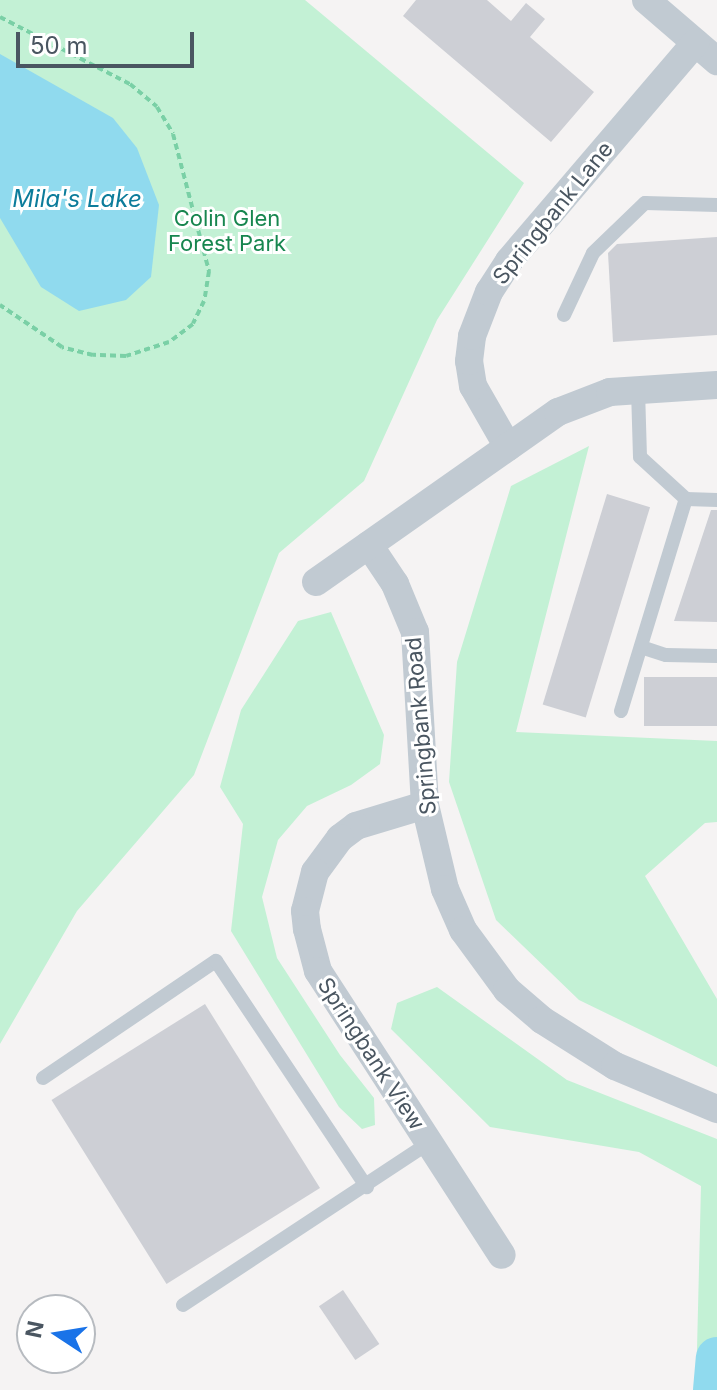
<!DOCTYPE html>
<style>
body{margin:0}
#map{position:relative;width:717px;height:1390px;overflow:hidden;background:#f5f3f3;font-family:Inter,sans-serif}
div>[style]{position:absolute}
.green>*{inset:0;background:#c3f1d5}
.water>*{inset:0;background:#90daee}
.river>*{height:42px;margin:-21px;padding:0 21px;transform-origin:21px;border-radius:21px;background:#90daee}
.building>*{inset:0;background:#cdcfd5;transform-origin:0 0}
.path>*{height:4px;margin-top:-2px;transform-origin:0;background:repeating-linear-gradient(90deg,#7ad0a6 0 6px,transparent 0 10px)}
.lane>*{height:14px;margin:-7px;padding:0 7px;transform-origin:7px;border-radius:7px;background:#c1cad2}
.street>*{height:28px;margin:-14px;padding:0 14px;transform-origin:14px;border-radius:14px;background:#c1cad2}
span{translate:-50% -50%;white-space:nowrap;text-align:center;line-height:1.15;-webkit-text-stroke:6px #fff;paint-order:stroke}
.street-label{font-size:22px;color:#4a5661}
.park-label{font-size:22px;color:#17864f}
.water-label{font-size:24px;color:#0c7c9b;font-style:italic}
.north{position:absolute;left:16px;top:1294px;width:80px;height:80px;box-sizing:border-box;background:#fff;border:2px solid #b7bbc0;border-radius:50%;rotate:282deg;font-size:22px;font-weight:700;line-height:32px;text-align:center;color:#4a5661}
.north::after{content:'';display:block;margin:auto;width:28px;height:36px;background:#1a73e8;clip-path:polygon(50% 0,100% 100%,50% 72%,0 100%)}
.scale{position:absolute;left:16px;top:32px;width:178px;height:36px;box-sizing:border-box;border:4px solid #4a5661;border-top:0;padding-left:10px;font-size:24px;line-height:28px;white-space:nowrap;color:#4a5661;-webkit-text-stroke:6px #fff;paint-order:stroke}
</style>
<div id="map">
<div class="green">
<div style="clip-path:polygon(0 0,305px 0,524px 183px,437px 320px,364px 481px,279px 553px,194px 775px,77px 911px,0 1044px)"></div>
<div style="clip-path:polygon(589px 446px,516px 732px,717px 741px,717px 822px,705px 823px,645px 876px,717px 999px,717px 1067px,579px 1000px,496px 920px,449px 782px,457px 662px,511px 486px)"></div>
<div style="clip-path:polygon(331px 612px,384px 735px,380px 764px,351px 785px,307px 806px,278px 840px,262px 897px,277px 958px,340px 1055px,374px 1098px,375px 1125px,362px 1129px,339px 1107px,231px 931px,243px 824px,220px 787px,241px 710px,298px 621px)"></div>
<div style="clip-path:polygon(437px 987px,567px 1080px,717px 1139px,717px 1390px,696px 1390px,701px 1186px,639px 1152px,490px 1127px,391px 1029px,397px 1003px)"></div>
</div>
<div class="water">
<div style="clip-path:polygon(0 54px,113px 118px,137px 148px,159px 205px,151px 277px,126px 300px,79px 311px,41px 287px,0 218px)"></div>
</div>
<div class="river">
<div style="left:714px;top:1390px;width:32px;rotate:-85deg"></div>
</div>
<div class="building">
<div style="clip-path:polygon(416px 0,487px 0,511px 21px,526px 3px,545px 19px,530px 37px,594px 92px,551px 142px,403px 16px)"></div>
<div style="clip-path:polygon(717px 237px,717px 335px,613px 342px,608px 253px,617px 244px)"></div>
<div style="left:607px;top:494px;width:45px;height:220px;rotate:17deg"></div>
<div style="clip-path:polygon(711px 510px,717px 510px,717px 622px,674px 621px)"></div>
<div style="left:717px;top:677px;width:49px;height:73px;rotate:90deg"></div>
<div style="left:205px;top:1004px;width:217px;height:181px;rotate:58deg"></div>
<div style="left:343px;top:1290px;width:65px;height:29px;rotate:56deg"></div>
</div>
<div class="path">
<div style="left:0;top:17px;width:146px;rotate:27.3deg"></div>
<div style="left:130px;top:84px;width:35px;rotate:40deg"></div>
<div style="left:157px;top:107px;width:31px;rotate:59deg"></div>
<div style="left:173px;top:134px;width:142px;rotate:75.3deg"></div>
<div style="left:209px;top:271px;width:30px;rotate:99deg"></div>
<div style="left:204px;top:301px;width:25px;rotate:116deg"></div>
<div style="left:193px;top:324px;width:30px;rotate:143deg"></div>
<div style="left:169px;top:342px;width:45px;rotate:162deg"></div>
<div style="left:126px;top:356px;width:33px;rotate:-178deg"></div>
<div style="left:93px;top:355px;width:32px;rotate:-166deg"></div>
<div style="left:62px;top:347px;width:75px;rotate:-145.9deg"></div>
</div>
<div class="lane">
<div style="left:564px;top:315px;width:68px;rotate:-64.9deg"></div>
<div style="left:593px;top:253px;width:72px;rotate:-43.9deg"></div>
<div style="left:645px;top:203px;width:72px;rotate:1.6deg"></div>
<div style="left:686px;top:499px;width:31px;rotate:2deg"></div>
<div style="left:641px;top:647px;width:26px;rotate:18deg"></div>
<div style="left:666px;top:655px;width:51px;rotate:1.1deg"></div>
<div style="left:621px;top:711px;width:222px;rotate:-73deg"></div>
<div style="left:686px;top:499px;width:62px;rotate:-137.6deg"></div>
<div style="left:640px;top:457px;width:68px;rotate:-91.7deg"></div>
<div style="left:43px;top:1078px;width:209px;rotate:-34.1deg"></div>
<div style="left:216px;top:961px;width:272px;rotate:56.3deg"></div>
<div style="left:183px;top:1305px;width:295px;rotate:-33.4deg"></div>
</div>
<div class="street">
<div style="left:646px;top:0;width:94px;rotate:40.7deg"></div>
<div style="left:508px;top:447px;width:70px;rotate:-119.8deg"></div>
<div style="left:473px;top:386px;width:25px;rotate:-99deg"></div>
<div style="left:469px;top:361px;width:25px;rotate:-83deg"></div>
<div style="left:472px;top:336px;width:47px;rotate:-68.9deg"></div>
<div style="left:489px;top:292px;width:37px;rotate:-57deg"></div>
<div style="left:509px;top:261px;width:287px;rotate:-49.5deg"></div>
<div style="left:369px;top:545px;width:47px;rotate:56.3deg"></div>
<div style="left:395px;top:584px;width:52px;rotate:67.4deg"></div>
<div style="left:415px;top:632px;width:173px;rotate:86.7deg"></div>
<div style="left:425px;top:805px;width:86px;rotate:76.6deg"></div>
<div style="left:445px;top:889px;width:45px;rotate:66.3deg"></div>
<div style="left:463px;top:930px;width:74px;rotate:53.7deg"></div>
<div style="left:507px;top:990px;width:46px;rotate:40.6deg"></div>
<div style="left:542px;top:1020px;width:86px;rotate:32.2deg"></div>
<div style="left:615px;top:1066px;width:111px;rotate:22.9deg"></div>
<div style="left:316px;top:582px;width:296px;rotate:-35.1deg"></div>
<div style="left:558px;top:412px;width:56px;rotate:-21deg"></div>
<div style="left:610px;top:392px;width:107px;rotate:-3.7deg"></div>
<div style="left:425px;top:805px;width:72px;rotate:163.1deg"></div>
<div style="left:356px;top:826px;width:20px;rotate:143deg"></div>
<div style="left:340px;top:838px;width:42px;rotate:126.3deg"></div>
<div style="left:315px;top:872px;width:40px;rotate:104.4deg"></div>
<div style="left:305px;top:911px;width:18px;rotate:84deg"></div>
<div style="left:307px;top:929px;width:43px;rotate:75.3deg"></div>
<div style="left:318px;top:971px;width:338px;rotate:57.1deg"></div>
</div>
<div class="street-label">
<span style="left:553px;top:213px;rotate:-51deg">Springbank Lane</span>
<span style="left:421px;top:726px;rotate:-95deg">Springbank Road</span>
<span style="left:371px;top:1054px;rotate:57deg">Springbank View</span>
</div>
<div class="park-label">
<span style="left:227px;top:231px">Colin Glen<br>Forest Park</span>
</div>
<div class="water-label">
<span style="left:77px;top:199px">Mila's Lake</span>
</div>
<div class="north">N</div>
<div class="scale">50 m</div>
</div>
